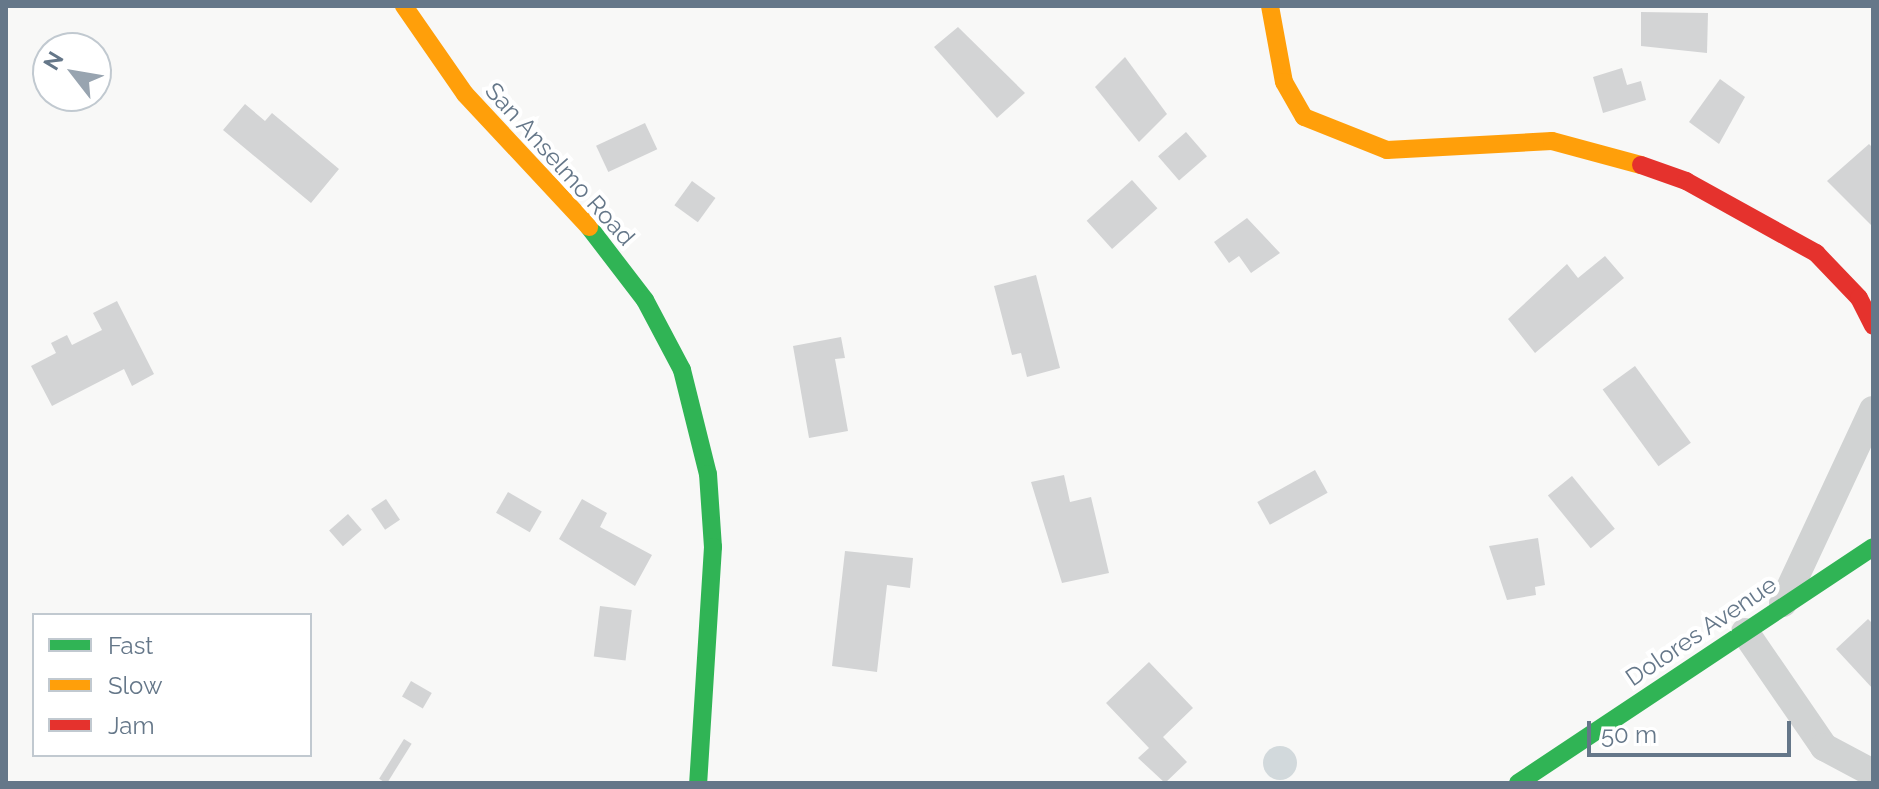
<!DOCTYPE html>
<style>
body{margin:0}
#map{position:relative;width:1879px;height:789px;overflow:hidden;background:#f8f8f7;font-family:Raleway,sans-serif}
div>[style]{position:absolute}
.water>*{inset:0;background:#d2d9dc}
.round{border-radius:50%}
.building>*{inset:0;background:#d3d4d5;transform-origin:0 0}
.street>*{height:28px;margin:-14px;padding:0 14px;transform-origin:14px;border-radius:14px;background:#d1d3d3}
.fast>*{height:18px;margin:-9px;padding:0 9px;transform-origin:9px;border-radius:9px;background:#30b455}
.slow>*{height:18px;margin:-9px;padding:0 9px;transform-origin:9px;border-radius:9px;background:#ff9f0a}
.jam>*{height:18px;margin:-9px;padding:0 9px;transform-origin:9px;border-radius:9px;background:#e5322d}
span{translate:-50% -50%;white-space:nowrap;text-align:center;line-height:1.15;-webkit-text-stroke:8px #fff;paint-order:stroke}
.street-label{font-size:24px;color:#657789}
.frame{position:absolute;inset:0;border:8px solid #657789;pointer-events:none}
.legend{position:absolute;left:32px;top:613px;width:280px;height:144px;box-sizing:border-box;background:#fff;border:2px solid #c1c9d0;margin:0;padding:10px 14px;list-style:none;font-size:24px;color:#657789}
.legend li{display:flex;align-items:center;gap:16px;height:40px}
.legend b{width:40px;border:2px solid #c1c9d0}
.north{position:absolute;left:32px;top:32px;width:80px;height:80px;box-sizing:border-box;background:#fff;border:2px solid #c1c9d0;border-radius:50%;rotate:301deg;font-size:22px;font-weight:700;line-height:32px;text-align:center;color:#657789}
.north::after{content:'';display:block;margin:auto;width:28px;height:36px;background:#98a4b0;clip-path:polygon(50% 0,100% 100%,50% 72%,0 100%)}
.scale{position:absolute;left:1587px;top:721px;width:204px;height:36px;box-sizing:border-box;border:4px solid #657789;border-top:0;padding-left:10px;font-size:24px;line-height:28px;white-space:nowrap;color:#657789;-webkit-text-stroke:6px #fff;paint-order:stroke}
</style>
<div id="map">
<div class="water">
<div class="round" style="left:1263px;top:746px;width:34px;height:34px"></div>
</div>
<div class="building">
<div style="clip-path:polygon(1641px 12px,1708px 13px,1707px 53px,1641px 46px)"></div>
<div style="clip-path:polygon(958px 27px,1025px 93px,997px 118px,934px 47px)"></div>
<div style="clip-path:polygon(1125px 57px,1167px 114px,1139px 142px,1095px 87px)"></div>
<div style="clip-path:polygon(1622px 68px,1627px 85px,1641px 81px,1646px 100px,1603px 113px,1593px 77px)"></div>
<div style="clip-path:polygon(1720px 79px,1745px 97px,1719px 144px,1689px 122px)"></div>
<div style="clip-path:polygon(245px 104px,265px 121px,272px 113px,339px 169px,311px 203px,223px 130px)"></div>
<div style="left:645px;top:123px;width:29px;height:54px;rotate:65deg"></div>
<div style="left:1186px;top:132px;width:32px;height:37px;rotate:49deg"></div>
<div style="clip-path:polygon(1869px 144px,1873px 148px,1873px 227px,1827px 181px)"></div>
<div style="left:1132px;top:180px;width:38px;height:61px;rotate:48deg"></div>
<div style="left:692px;top:181px;width:29px;height:30px;rotate:36deg"></div>
<div style="clip-path:polygon(1247px 218px,1280px 253px,1251px 273px,1239px 256px,1229px 263px,1214px 242px)"></div>
<div style="clip-path:polygon(1605px 256px,1624px 278px,1535px 353px,1508px 319px,1567px 264px,1578px 278px)"></div>
<div style="clip-path:polygon(1036px 275px,1060px 368px,1027px 377px,1021px 353px,1012px 355px,994px 286px)"></div>
<div style="clip-path:polygon(117px 301px,154px 374px,132px 386px,124px 369px,52px 406px,31px 366px,56px 353px,51px 343px,67px 335px,72px 345px,102px 330px,93px 313px)"></div>
<div style="clip-path:polygon(841px 337px,845px 358px,835px 359px,848px 431px,809px 438px,793px 346px)"></div>
<div style="left:1635px;top:366px;width:95px;height:40px;rotate:54deg"></div>
<div style="left:1315px;top:470px;width:26px;height:66px;rotate:61deg"></div>
<div style="clip-path:polygon(1064px 475px,1070px 502px,1091px 497px,1109px 573px,1062px 583px,1031px 482px)"></div>
<div style="left:1572px;top:476px;width:68px;height:31px;rotate:51deg"></div>
<div style="left:508px;top:492px;width:39px;height:24px;rotate:30deg"></div>
<div style="left:386px;top:499px;width:25px;height:18px;rotate:56deg"></div>
<div style="clip-path:polygon(582px 499px,607px 513px,600px 527px,652px 555px,635px 586px,559px 539px)"></div>
<div style="left:348px;top:514px;width:21px;height:25px;rotate:49deg"></div>
<div style="clip-path:polygon(1538px 538px,1545px 585px,1535px 587px,1536px 595px,1507px 600px,1489px 546px)"></div>
<div style="clip-path:polygon(845px 551px,913px 558px,910px 588px,887px 585px,877px 672px,832px 666px)"></div>
<div style="left:600px;top:606px;width:32px;height:51px;rotate:7deg"></div>
<div style="clip-path:polygon(1868px 619px,1873px 624px,1873px 689px,1836px 649px)"></div>
<div style="clip-path:polygon(1149px 662px,1193px 708px,1163px 737px,1187px 762px,1165px 783px,1138px 758px,1149px 748px,1106px 703px)"></div>
<div style="left:411px;top:681px;width:24px;height:18px;rotate:30deg"></div>
<div style="left:404px;top:739px;width:9px;height:47px;rotate:32deg"></div>
</div>
<div class="street">
<div style="left:1783px;top:603px;width:213px;rotate:-65deg"></div>
<div style="left:1745px;top:632px;width:140px;rotate:55.5deg"></div>
<div style="left:1824px;top:747px;width:55px;rotate:28deg"></div>
</div>
<div class="fast">
<div style="left:589px;top:227px;width:92px;rotate:52.5deg"></div>
<div style="left:645px;top:300px;width:79px;rotate:62.1deg"></div>
<div style="left:682px;top:370px;width:107px;rotate:76deg"></div>
<div style="left:708px;top:474px;width:73px;rotate:86.1deg"></div>
<div style="left:713px;top:547px;width:236px;rotate:93.6deg"></div>
<div style="left:1518px;top:783px;width:426px;rotate:-33.6deg"></div>
</div>
<div class="slow">
<div style="left:404px;top:6px;width:107px;rotate:55.3deg"></div>
<div style="left:465px;top:94px;width:182px;rotate:47deg"></div>
<div style="left:1270px;top:6px;width:77px;rotate:79.6deg"></div>
<div style="left:1284px;top:82px;width:40px;rotate:60.3deg"></div>
<div style="left:1304px;top:117px;width:89px;rotate:21.7deg"></div>
<div style="left:1387px;top:150px;width:165px;rotate:-3.1deg"></div>
<div style="left:1552px;top:141px;width:92px;rotate:15.1deg"></div>
</div>
<div class="jam">
<div style="left:1641px;top:165px;width:48px;rotate:19.6deg"></div>
<div style="left:1686px;top:181px;width:149px;rotate:29deg"></div>
<div style="left:1816px;top:253px;width:62px;rotate:46.3deg"></div>
<div style="left:1859px;top:298px;width:31px;rotate:63deg"></div>
</div>
<div class="street-label">
<span style="left:560px;top:164px;rotate:48deg">San Anselmo Road</span>
<span style="left:1701px;top:631px;rotate:-34deg">Dolores Avenue</span>
</div>
<div class="frame"></div>
<ul class="legend">
<li><b style="height:10px;background:#30b455"></b>Fast</li>
<li><b style="height:10px;background:#ff9f0a"></b>Slow</li>
<li><b style="height:10px;background:#e5322d"></b>Jam</li>
</ul>
<div class="north">N</div>
<div class="scale">50 m</div>
</div>
